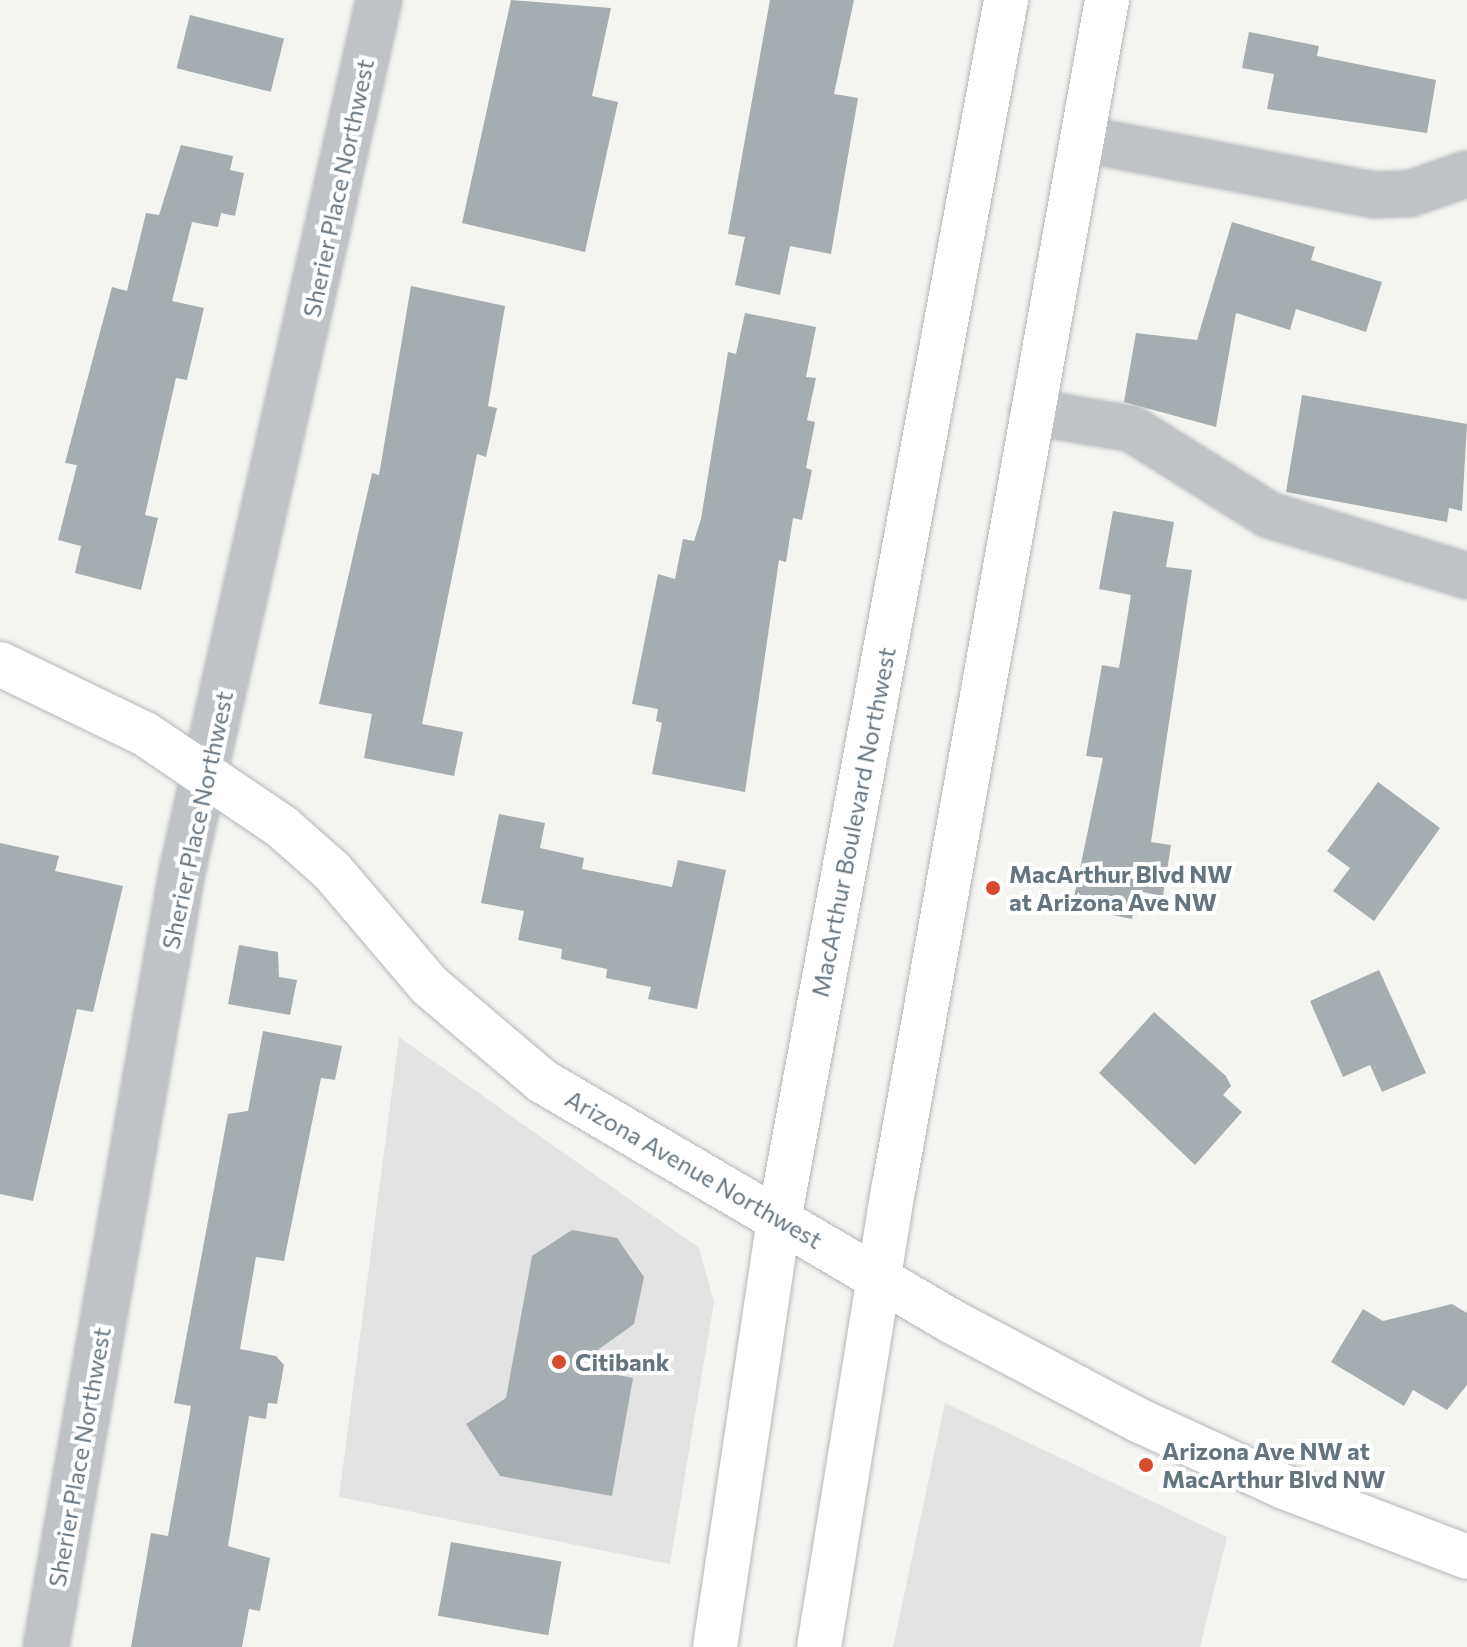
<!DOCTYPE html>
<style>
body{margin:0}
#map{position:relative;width:1467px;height:1647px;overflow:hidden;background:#f4f4f1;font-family:Commissioner,sans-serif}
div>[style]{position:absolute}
.built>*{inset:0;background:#e2e3e2}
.building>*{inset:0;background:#a5adb1;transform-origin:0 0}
.roads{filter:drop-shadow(0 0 2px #b3b7ba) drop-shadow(0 0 2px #b3b7ba)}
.minor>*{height:44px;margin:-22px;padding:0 22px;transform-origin:22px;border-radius:22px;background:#bfc3c6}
.major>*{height:44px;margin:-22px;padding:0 22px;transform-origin:22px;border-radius:22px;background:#fff}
.dots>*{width:22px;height:22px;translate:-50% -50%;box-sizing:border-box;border:4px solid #fff;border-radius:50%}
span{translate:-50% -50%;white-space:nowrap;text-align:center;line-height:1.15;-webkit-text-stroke:8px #fff;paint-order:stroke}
.street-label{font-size:24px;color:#657580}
.poi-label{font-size:24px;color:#657580;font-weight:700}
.left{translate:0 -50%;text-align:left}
</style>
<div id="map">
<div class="built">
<div style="clip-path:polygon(399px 1037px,699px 1248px,714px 1302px,670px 1564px,339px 1497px)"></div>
<div style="clip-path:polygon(945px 1403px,1227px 1537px,1200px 1647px,893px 1647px)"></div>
</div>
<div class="building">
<div style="clip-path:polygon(511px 0,611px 8px,592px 96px,618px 102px,585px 252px,462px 223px)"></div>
<div style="clip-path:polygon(770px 0,854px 0,834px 94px,858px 98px,831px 254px,790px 246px,780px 295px,735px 285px,745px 237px,728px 234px)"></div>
<div style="left:190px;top:15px;width:97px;height:55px;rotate:14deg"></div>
<div style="clip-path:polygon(1249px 32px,1319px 46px,1317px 56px,1436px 80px,1427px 133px,1267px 109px,1274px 74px,1242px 68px)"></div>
<div style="clip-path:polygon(181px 145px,233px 156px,230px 170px,244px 173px,235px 216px,221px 213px,218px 227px,192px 222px,172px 301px,204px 308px,187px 380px,176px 378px,145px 515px,158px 518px,141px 590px,75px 573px,81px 546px,58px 540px,77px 465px,65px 463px,112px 287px,127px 291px,146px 213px,159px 215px)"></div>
<div style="clip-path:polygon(1232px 222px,1315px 247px,1311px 260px,1382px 282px,1366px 332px,1296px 309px,1290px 330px,1236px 313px,1216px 427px,1124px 402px,1136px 333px,1197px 340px)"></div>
<div style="clip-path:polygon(411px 286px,505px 306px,488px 406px,497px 408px,486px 457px,477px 454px,422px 724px,463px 732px,454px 776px,364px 758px,372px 714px,319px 704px,372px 473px,379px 475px)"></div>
<div style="clip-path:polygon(745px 313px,816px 327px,806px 377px,816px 378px,807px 420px,815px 422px,806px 468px,812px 470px,802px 520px,793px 518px,786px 562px,779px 560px,745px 792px,652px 774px,662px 723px,656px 721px,658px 709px,632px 704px,658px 574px,675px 579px,683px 539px,694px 541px,701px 519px,728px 352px,736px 354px)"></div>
<div style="clip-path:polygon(1302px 395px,1467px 424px,1462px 511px,1449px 508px,1447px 522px,1286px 492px)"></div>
<div style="clip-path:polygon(1113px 511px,1174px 522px,1166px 567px,1192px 570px,1151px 842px,1171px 845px,1163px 896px,1137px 891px,1132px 919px,1072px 907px,1103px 758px,1086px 756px,1102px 665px,1119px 668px,1131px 595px,1099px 589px)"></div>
<div style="clip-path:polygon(1378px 782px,1440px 828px,1374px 921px,1333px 891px,1350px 868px,1327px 851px)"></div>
<div style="clip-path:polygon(499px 814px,545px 823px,540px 848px,584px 858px,582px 869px,672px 887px,678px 860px,726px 870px,697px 1009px,648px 999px,651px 987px,606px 978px,607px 969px,561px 959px,562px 949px,518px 940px,524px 911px,481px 903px)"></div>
<div style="clip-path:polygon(0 843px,59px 856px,55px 871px,123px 886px,93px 1012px,77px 1009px,33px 1201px,0 1194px)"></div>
<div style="clip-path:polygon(239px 945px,278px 952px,279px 977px,297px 980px,290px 1015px,228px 1004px)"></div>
<div style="clip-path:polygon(1379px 970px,1426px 1073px,1382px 1092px,1370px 1065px,1343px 1077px,1310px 1001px)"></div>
<div style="clip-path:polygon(1154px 1012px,1226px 1076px,1231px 1086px,1223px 1095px,1242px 1112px,1195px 1165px,1099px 1073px)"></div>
<div style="clip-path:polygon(263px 1031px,342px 1046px,335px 1080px,321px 1078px,284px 1261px,256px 1257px,240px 1349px,276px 1356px,284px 1365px,277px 1404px,268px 1403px,266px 1419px,249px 1416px,228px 1546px,270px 1558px,260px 1611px,249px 1609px,242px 1647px,131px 1647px,151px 1533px,168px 1536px,191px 1406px,174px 1403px,228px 1114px,248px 1111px)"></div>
<div style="clip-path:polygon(572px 1230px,617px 1238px,644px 1277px,634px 1324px,574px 1367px,633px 1378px,612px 1496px,500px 1476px,466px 1424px,506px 1398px,532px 1256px)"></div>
<div style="clip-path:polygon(1452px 1304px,1467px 1313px,1467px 1385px,1447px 1410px,1413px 1390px,1404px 1406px,1331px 1362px,1363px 1309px,1383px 1321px)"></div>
<div style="left:451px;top:1542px;width:112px;height:75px;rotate:10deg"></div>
</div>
<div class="roads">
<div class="minor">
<div style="left:1083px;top:139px;width:297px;rotate:10.9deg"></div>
<div style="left:1375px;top:195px;width:34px;rotate:-2deg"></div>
<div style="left:1409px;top:194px;width:61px;rotate:-19deg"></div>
<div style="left:1032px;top:412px;width:101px;rotate:9.6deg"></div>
<div style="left:1132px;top:429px;width:162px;rotate:32.1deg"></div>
<div style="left:1269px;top:515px;width:207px;rotate:17.1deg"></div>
<div style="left:46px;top:1647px;width:787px;rotate:-80.05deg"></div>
<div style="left:182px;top:872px;width:894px;rotate:-77.27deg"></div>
</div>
<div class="major">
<div style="left:0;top:664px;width:161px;rotate:25.8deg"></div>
<div style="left:145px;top:734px;width:164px;rotate:34.1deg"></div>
<div style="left:281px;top:826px;width:68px;rotate:41.4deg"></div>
<div style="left:332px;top:871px;width:151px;rotate:49.6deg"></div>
<div style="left:430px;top:986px;width:147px;rotate:40.3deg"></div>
<div style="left:542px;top:1081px;width:474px;rotate:30.4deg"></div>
<div style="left:951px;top:1321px;width:214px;rotate:27.9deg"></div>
<div style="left:1140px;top:1421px;width:158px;rotate:24.6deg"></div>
<div style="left:1284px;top:1487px;width:196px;rotate:20.9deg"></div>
<div style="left:715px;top:1647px;width:432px;rotate:-81.5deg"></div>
<div style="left:779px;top:1220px;width:1241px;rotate:-79.46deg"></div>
<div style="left:819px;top:1647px;width:467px;rotate:-80.8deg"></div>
<div style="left:894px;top:1186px;width:1205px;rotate:-79.82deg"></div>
</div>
</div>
<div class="dots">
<div style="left:993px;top:888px;background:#d74c2e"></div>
<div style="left:559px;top:1362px;background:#d74c2e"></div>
<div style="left:1146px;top:1465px;background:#d74c2e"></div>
</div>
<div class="street-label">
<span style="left:338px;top:188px;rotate:-78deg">Sherier Place Northwest</span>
<span style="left:197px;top:820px;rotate:-78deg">Sherier Place Northwest</span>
<span style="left:853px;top:822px;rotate:-79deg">MacArthur Boulevard Northwest</span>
<span style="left:694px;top:1169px;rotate:30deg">Arizona Avenue Northwest</span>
<span style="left:79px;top:1457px;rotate:-80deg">Sherier Place Northwest</span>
</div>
<div class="poi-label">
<span class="left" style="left:1009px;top:888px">MacArthur Blvd NW<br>at Arizona Ave NW</span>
<span class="left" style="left:575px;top:1362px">Citibank</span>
<span class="left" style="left:1162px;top:1465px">Arizona Ave NW at<br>MacArthur Blvd NW</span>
</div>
</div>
